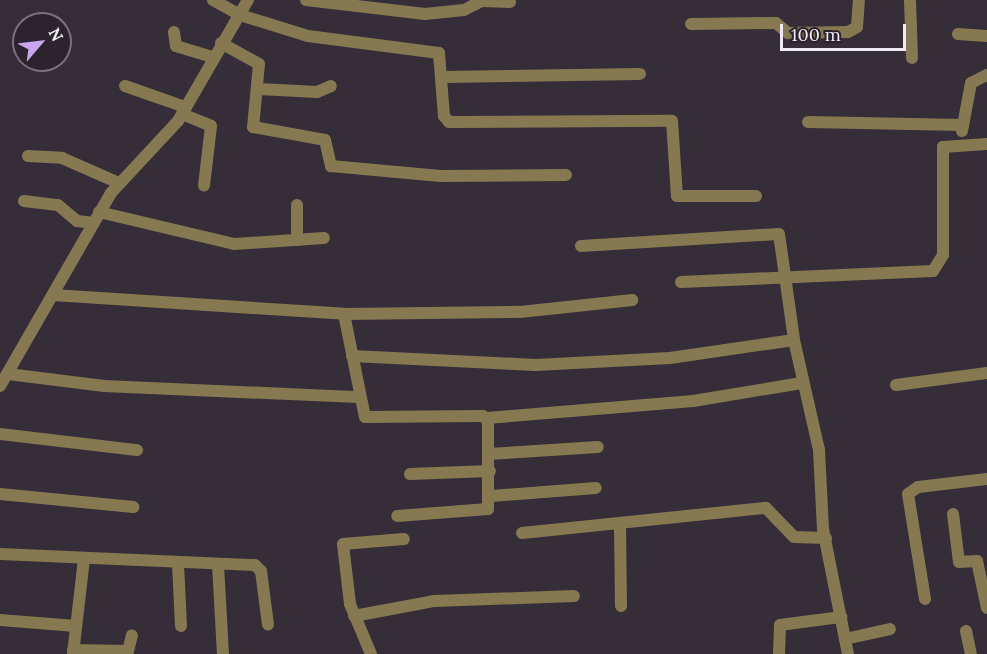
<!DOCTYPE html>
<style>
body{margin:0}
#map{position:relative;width:987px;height:654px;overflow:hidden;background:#352d38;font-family:Lora,serif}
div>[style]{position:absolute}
.minor>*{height:12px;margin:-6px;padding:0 6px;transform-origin:6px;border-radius:6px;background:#867951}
span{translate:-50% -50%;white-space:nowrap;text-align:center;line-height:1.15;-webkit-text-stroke:4.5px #2b232e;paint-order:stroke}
.north{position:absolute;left:12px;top:12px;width:60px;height:60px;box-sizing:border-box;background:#2b232e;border:2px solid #7a737c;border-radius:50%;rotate:62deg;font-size:16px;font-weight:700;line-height:24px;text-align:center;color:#f0ebf2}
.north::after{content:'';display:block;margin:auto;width:21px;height:27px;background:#c9a5ee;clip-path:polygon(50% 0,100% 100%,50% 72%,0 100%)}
.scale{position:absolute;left:780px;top:24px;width:126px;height:27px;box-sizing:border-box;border:3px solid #f0ebf2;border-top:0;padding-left:8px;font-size:18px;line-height:21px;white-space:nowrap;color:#f0ebf2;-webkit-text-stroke:4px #2b232e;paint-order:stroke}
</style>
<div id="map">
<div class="minor">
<div style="left:213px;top:0;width:31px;rotate:29deg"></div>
<div style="left:240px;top:15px;width:71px;rotate:17.2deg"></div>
<div style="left:308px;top:36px;width:132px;rotate:7.4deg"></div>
<div style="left:439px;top:53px;width:63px;rotate:85.5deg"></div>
<div style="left:444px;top:116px;width:8px;rotate:50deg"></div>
<div style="left:449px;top:122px;width:223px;rotate:-0.3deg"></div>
<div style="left:672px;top:121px;width:75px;rotate:86.2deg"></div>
<div style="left:677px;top:196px;width:79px"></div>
<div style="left:306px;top:0;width:120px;rotate:6.7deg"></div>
<div style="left:425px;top:14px;width:39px;rotate:-6deg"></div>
<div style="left:464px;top:10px;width:20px;rotate:-27deg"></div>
<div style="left:482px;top:1px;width:28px;rotate:2deg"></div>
<div style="left:910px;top:0;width:58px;rotate:88deg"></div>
<div style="left:691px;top:24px;width:85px;rotate:-0.7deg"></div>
<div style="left:776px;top:23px;width:16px;rotate:40deg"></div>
<div style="left:788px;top:33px;width:60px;rotate:-1deg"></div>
<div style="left:848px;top:32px;width:10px;rotate:-29deg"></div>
<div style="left:857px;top:27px;width:27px;rotate:-86deg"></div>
<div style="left:174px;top:32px;width:14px;rotate:82deg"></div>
<div style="left:176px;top:46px;width:37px;rotate:17deg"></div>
<div style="left:958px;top:34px;width:29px;rotate:4deg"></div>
<div style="left:221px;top:43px;width:43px;rotate:28.9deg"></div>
<div style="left:259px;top:64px;width:63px;rotate:95.4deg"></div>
<div style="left:253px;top:127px;width:73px;rotate:10.2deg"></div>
<div style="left:325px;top:140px;width:27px;rotate:77deg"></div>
<div style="left:331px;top:166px;width:110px;rotate:5.2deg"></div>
<div style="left:441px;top:176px;width:125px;rotate:-0.5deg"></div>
<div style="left:444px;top:77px;width:196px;rotate:-0.9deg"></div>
<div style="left:125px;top:86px;width:64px;rotate:19.3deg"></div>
<div style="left:259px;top:89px;width:58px;rotate:3deg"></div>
<div style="left:317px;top:92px;width:15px;rotate:-23deg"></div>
<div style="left:182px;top:114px;width:31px;rotate:22deg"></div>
<div style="left:211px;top:126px;width:60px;rotate:96.7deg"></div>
<div style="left:808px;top:122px;width:155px;rotate:1.1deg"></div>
<div style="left:962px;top:131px;width:49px;rotate:-79.4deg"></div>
<div style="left:971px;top:83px;width:18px;rotate:-27deg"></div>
<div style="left:28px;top:156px;width:34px;rotate:3deg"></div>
<div style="left:62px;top:158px;width:62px;rotate:23.7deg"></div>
<div style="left:24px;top:201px;width:34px;rotate:7deg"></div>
<div style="left:58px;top:205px;width:25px;rotate:40deg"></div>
<div style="left:77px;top:221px;width:17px;rotate:7deg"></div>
<div style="left:297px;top:205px;width:35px;rotate:90deg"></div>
<div style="left:99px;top:212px;width:139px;rotate:13.3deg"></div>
<div style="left:234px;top:244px;width:90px;rotate:-3.8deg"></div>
<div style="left:581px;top:246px;width:198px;rotate:-3.5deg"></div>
<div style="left:779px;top:234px;width:107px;rotate:81.9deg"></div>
<div style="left:794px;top:340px;width:113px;rotate:77.2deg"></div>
<div style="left:819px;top:450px;width:79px;rotate:87.1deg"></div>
<div style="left:823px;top:529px;width:127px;rotate:78.7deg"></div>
<div style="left:681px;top:282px;width:252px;rotate:-2.5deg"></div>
<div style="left:933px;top:271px;width:19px;rotate:-58deg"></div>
<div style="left:943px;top:255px;width:108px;rotate:-90deg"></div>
<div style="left:943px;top:147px;width:44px;rotate:-3.9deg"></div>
<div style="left:53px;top:295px;width:292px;rotate:3.7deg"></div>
<div style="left:344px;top:314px;width:176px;rotate:-0.7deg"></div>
<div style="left:520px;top:312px;width:113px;rotate:-6.1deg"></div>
<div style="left:344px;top:314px;width:105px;rotate:78.5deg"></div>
<div style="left:365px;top:417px;width:118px;rotate:-0.5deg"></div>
<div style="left:483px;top:416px;width:7px;rotate:45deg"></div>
<div style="left:488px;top:421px;width:88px;rotate:90deg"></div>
<div style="left:488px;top:509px;width:91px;rotate:175.6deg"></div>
<div style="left:352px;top:356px;width:184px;rotate:2.8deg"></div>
<div style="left:536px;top:365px;width:134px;rotate:-3deg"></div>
<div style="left:670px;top:358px;width:125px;rotate:-8.3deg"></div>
<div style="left:8px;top:374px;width:97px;rotate:7.1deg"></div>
<div style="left:104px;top:386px;width:255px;rotate:2.5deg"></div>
<div style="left:896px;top:385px;width:92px;rotate:-7.5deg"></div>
<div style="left:0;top:386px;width:223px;rotate:-60.1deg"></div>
<div style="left:111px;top:193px;width:98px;rotate:-47.1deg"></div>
<div style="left:178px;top:121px;width:140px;rotate:-60deg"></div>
<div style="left:487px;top:418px;width:207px;rotate:-4.7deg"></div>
<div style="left:693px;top:401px;width:110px;rotate:-9.4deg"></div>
<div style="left:0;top:434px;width:138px;rotate:6.7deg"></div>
<div style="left:489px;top:454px;width:109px;rotate:-3.7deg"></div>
<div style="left:410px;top:474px;width:80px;rotate:-2.1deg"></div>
<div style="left:0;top:494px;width:134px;rotate:5.6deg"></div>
<div style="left:491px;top:496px;width:105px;rotate:-4.4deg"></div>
<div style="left:953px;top:514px;width:48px;rotate:82.9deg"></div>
<div style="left:959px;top:562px;width:18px;rotate:-3deg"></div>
<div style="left:977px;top:561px;width:48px;rotate:78deg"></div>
<div style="left:620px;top:525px;width:81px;rotate:89.3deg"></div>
<div style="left:522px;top:533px;width:245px;rotate:-5.9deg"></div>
<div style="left:766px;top:508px;width:40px;rotate:46deg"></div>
<div style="left:794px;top:537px;width:32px;rotate:2deg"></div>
<div style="left:0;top:554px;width:255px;rotate:2.5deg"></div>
<div style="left:255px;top:565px;width:8px;rotate:45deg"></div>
<div style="left:261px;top:571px;width:54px;rotate:82.6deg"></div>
<div style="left:178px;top:563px;width:63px;rotate:87.3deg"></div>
<div style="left:218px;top:565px;width:89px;rotate:86.8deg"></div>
<div style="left:925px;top:599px;width:106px;rotate:-99.2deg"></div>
<div style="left:908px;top:494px;width:12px;rotate:-35deg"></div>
<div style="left:918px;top:487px;width:69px;rotate:-6.6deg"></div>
<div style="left:354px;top:616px;width:81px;rotate:-10.6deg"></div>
<div style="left:434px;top:601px;width:140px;rotate:-2deg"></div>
<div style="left:0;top:620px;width:76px;rotate:4.5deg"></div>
<div style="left:966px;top:631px;width:24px;rotate:78deg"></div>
<div style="left:845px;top:639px;width:46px;rotate:-12.5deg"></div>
<div style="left:73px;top:650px;width:55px;rotate:1deg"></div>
<div style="left:128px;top:651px;width:16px;rotate:-76deg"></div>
<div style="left:73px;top:654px;width:96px;rotate:-83.4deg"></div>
<div style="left:371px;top:654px;width:54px;rotate:-112.8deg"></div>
<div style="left:350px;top:604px;width:60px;rotate:-96.7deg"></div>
<div style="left:343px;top:544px;width:61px;rotate:-4.7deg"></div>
<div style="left:779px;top:654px;width:29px;rotate:-88deg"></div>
<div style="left:780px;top:625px;width:62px;rotate:-7.5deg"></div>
</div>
<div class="north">N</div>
<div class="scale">100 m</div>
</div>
